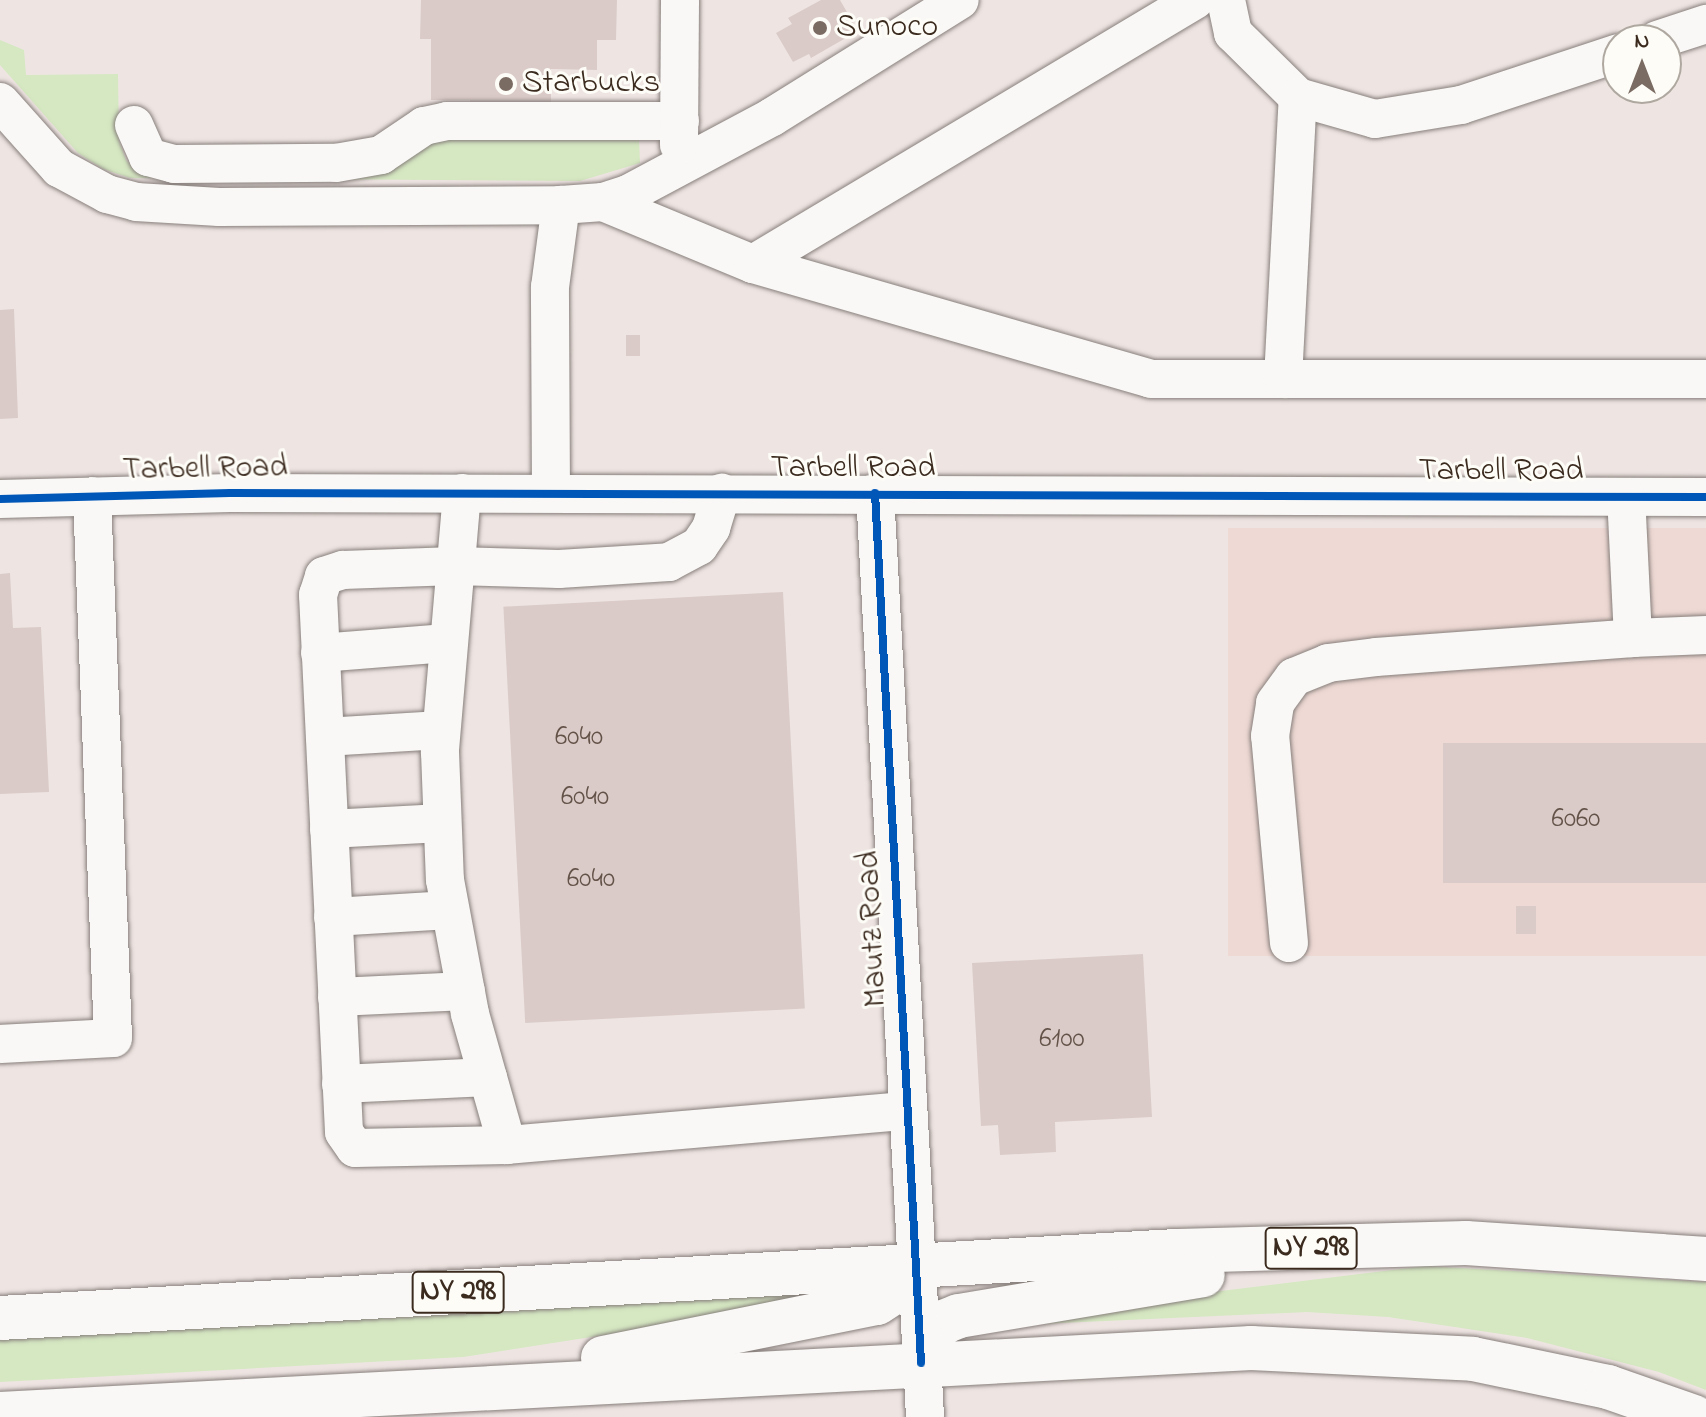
<!DOCTYPE html>
<style>
body{margin:0}
#map{position:relative;width:1706px;height:1417px;overflow:hidden;background:#eee5e2;font-family:"Indie Flower",sans-serif}
div>[style]{position:absolute}
.built>*{inset:0;background:#eed9d4;transform-origin:0 0}
.green>*{inset:0;background:#d5e8c2}
.building>*{inset:0;background:#dacbc8;transform-origin:0 0}
.roads{filter:drop-shadow(0 0 2px #877f7b) drop-shadow(0 0 2px #877f7b)}
.minor>*{height:38px;margin:-19px;padding:0 19px;transform-origin:19px;border-radius:19px;background:#f9f8f6}
.major>*{height:44px;margin:-22px;padding:0 22px;transform-origin:22px;border-radius:22px;background:#f9f8f6}
.cycleway>*{height:8px;margin:-4px;padding:0 4px;transform-origin:4px;border-radius:4px;background:#0057b8}
.dots>*{width:22px;height:22px;translate:-50% -50%;box-sizing:border-box;border:4px solid #fdfcf7;border-radius:50%}
span{translate:-50% -50%;white-space:nowrap;text-align:center;line-height:1.15;-webkit-text-stroke:6px #fdfcf7;paint-order:stroke}
.number-label{font-size:28px;color:#635248}
.number-label span{-webkit-text-stroke-width:0}
.shield-label span{padding:2px 6px;background:#fdfcf7;border:2px solid;border-radius:6px;-webkit-text-stroke-width:0}
.shield-label{font-size:30px;color:#3b2a1e;font-weight:700}
.poi-label{font-size:32px;color:#3b2a1e}
.left{translate:0 -50%;text-align:left}
.street-label{font-size:32px;color:#3b2a1e}
.north{position:absolute;left:1602px;top:24px;width:80px;height:80px;box-sizing:border-box;background:#fdfcf7;border:2px solid #afa8a0;border-radius:50%;rotate:0deg;font-size:22px;font-weight:700;line-height:32px;text-align:center;color:#3b2a1e}
.north::after{content:'';display:block;margin:auto;width:28px;height:36px;background:#7a6b63;clip-path:polygon(50% 0,100% 100%,50% 72%,0 100%)}
</style>
<div id="map">
<div class="built">
<div style="left:1706px;top:528px;width:428px;height:478px;rotate:90deg"></div>
</div>
<div class="green">
<div style="clip-path:polygon(0 40px,24px 50px,26px 75px,118px 74px,119px 141px,126px 160px,135px 169px,436px 135px,639px 137px,640px 163px,580px 181px,130px 178px,103px 169px,78px 153px,0 65px)"></div>
<div style="clip-path:polygon(1425px 1266px,1706px 1282px,1706px 1390px,1659px 1372px,1527px 1338px,1388px 1317px,1307px 1312px,992px 1326px,992px 1319px)"></div>
<div style="clip-path:polygon(841px 1292px,841px 1298px,463px 1357px,0 1382px,0 1336px)"></div>
</div>
<div class="building">
<div style="clip-path:polygon(421px 0,617px 0,616px 40px,597px 40px,597px 70px,551px 69px,551px 107px,470px 106px,470px 100px,431px 100px,431px 39px,420px 39px)"></div>
<div style="clip-path:polygon(821px 0,840px 0,858px 31px,811px 58px,809px 54px,793px 62px,776px 33px,792px 24px,788px 18px)"></div>
<div style="clip-path:polygon(14px 309px,18px 418px,0 419px,0 310px)"></div>
<div style="left:626px;top:335px;width:14px;height:21px"></div>
<div style="clip-path:polygon(10px 573px,13px 628px,41px 627px,49px 792px,0 794px,0 574px)"></div>
<div style="left:783px;top:592px;width:417px;height:280px;rotate:87deg"></div>
<div style="left:1706px;top:743px;width:140px;height:263px;rotate:90deg"></div>
<div style="left:1516px;top:906px;width:20px;height:28px"></div>
<div style="clip-path:polygon(1143px 954px,1152px 1117px,1055px 1122px,1056px 1152px,1000px 1155px,998px 1125px,981px 1126px,972px 963px)"></div>
</div>
<div class="roads">
<div class="minor">
<div style="left:1226px;top:0;width:34px;rotate:78deg"></div>
<div style="left:1233px;top:33px;width:91px;rotate:44.6deg"></div>
<div style="left:1298px;top:97px;width:80px;rotate:15.9deg"></div>
<div style="left:1375px;top:119px;width:87px;rotate:-9.2deg"></div>
<div style="left:1461px;top:105px;width:165px;rotate:-18.3deg"></div>
<div style="left:1657px;top:40px;width:52px;rotate:-18.1deg"></div>
<div style="left:0;top:102px;width:89px;rotate:48.2deg"></div>
<div style="left:59px;top:168px;width:55px;rotate:28.4deg"></div>
<div style="left:107px;top:194px;width:30px;rotate:15deg"></div>
<div style="left:136px;top:202px;width:83px;rotate:3.4deg"></div>
<div style="left:219px;top:207px;width:342px;rotate:-0.3deg"></div>
<div style="left:561px;top:205px;width:42px;rotate:-4.1deg"></div>
<div style="left:603px;top:202px;width:26px;rotate:-18deg"></div>
<div style="left:628px;top:194px;width:163px;rotate:-28.1deg"></div>
<div style="left:772px;top:117px;width:221px;rotate:-31.9deg"></div>
<div style="left:134px;top:125px;width:35px;rotate:66deg"></div>
<div style="left:148px;top:157px;width:27px;rotate:15deg"></div>
<div style="left:174px;top:164px;width:162px;rotate:-0.4deg"></div>
<div style="left:336px;top:163px;width:46px;rotate:-10.1deg"></div>
<div style="left:381px;top:155px;width:52px;rotate:-34deg"></div>
<div style="left:424px;top:126px;width:24px;rotate:-12deg"></div>
<div style="left:447px;top:121px;width:233px"></div>
<div style="left:679px;top:145px;width:145px;rotate:-89.6deg"></div>
<div style="left:603px;top:202px;width:162px;rotate:22.5deg"></div>
<div style="left:753px;top:264px;width:515px;rotate:-30.85deg"></div>
<div style="left:753px;top:264px;width:414px;rotate:16.1deg"></div>
<div style="left:1151px;top:379px;width:555px"></div>
<div style="left:1283px;top:379px;width:282px;rotate:-87deg"></div>
<div style="left:462px;top:493px;width:260px;rotate:94.9deg"></div>
<div style="left:440px;top:752px;width:128px;rotate:87.8deg"></div>
<div style="left:445px;top:880px;width:136px;rotate:79.4deg"></div>
<div style="left:470px;top:1014px;width:136px;rotate:74.2deg"></div>
<div style="left:507px;top:1145px;width:401px;rotate:-4.9deg"></div>
<div style="left:551px;top:493px;width:206px;rotate:-90.3deg"></div>
<div style="left:550px;top:287px;width:83px;rotate:-82.4deg"></div>
<div style="left:875px;top:493px;width:925px;rotate:86.9deg"></div>
<div style="left:0;top:499px;width:230px;rotate:-1.5deg"></div>
<div style="left:230px;top:493px;width:1476px;rotate:0.16deg"></div>
<div style="left:1633px;top:638px;width:73px;rotate:-2.4deg"></div>
<div style="left:320px;top:653px;width:127px;rotate:-4.5deg"></div>
<div style="left:325px;top:737px;width:116px;rotate:-3.5deg"></div>
<div style="left:329px;top:829px;width:113px;rotate:-3deg"></div>
<div style="left:333px;top:917px;width:117px;rotate:-3.4deg"></div>
<div style="left:1289px;top:943px;width:208px;rotate:-95.2deg"></div>
<div style="left:1270px;top:736px;width:33px;rotate:-81deg"></div>
<div style="left:1275px;top:703px;width:32px;rotate:-54deg"></div>
<div style="left:1294px;top:677px;width:37px;rotate:-22deg"></div>
<div style="left:1328px;top:663px;width:48px;rotate:-7.1deg"></div>
<div style="left:1376px;top:657px;width:258px;rotate:-4.2deg"></div>
<div style="left:1633px;top:638px;width:141px;rotate:-92.8deg"></div>
<div style="left:337px;top:997px;width:129px;rotate:-2.7deg"></div>
<div style="left:0;top:1044px;width:113px;rotate:-3deg"></div>
<div style="left:113px;top:1038px;width:542px;rotate:-92.22deg"></div>
<div style="left:341px;top:1084px;width:147px;rotate:-2.7deg"></div>
<div style="left:507px;top:1145px;width:152px;rotate:178.9deg"></div>
<div style="left:355px;top:1148px;width:19px;rotate:-125deg"></div>
<div style="left:344px;top:1132px;width:538px;rotate:-92.77deg"></div>
<div style="left:318px;top:595px;width:20px;rotate:-72deg"></div>
<div style="left:324px;top:576px;width:20px;rotate:-18deg"></div>
<div style="left:343px;top:570px;width:112px;rotate:-2deg"></div>
<div style="left:455px;top:566px;width:104px;rotate:1.7deg"></div>
<div style="left:559px;top:569px;width:110px;rotate:-3.6deg"></div>
<div style="left:669px;top:562px;width:34px;rotate:-28deg"></div>
<div style="left:699px;top:546px;width:22px;rotate:-56deg"></div>
<div style="left:711px;top:528px;width:37px;rotate:-73deg"></div>
</div>
<div class="major">
<div style="left:0;top:1318px;width:1180px;rotate:-3.26deg"></div>
<div style="left:1178px;top:1251px;width:288px;rotate:-1.6deg"></div>
<div style="left:1466px;top:1243px;width:241px;rotate:3.8deg"></div>
<div style="left:603px;top:1358px;width:279px;rotate:-11.4deg"></div>
<div style="left:877px;top:1303px;width:31px;rotate:-33deg"></div>
<div style="left:903px;top:1286px;width:24px;rotate:-57deg"></div>
<div style="left:921px;top:1363px;width:32px;rotate:-68deg"></div>
<div style="left:933px;top:1333px;width:16px;rotate:-45deg"></div>
<div style="left:944px;top:1322px;width:16px;rotate:-22deg"></div>
<div style="left:959px;top:1316px;width:247px;rotate:-9.5deg"></div>
<div style="left:0;top:1414px;width:1253px;rotate:-3.02deg"></div>
<div style="left:1251px;top:1348px;width:222px;rotate:2.8deg"></div>
<div style="left:1473px;top:1359px;width:138px;rotate:11.7deg"></div>
<div style="left:1608px;top:1387px;width:91px;rotate:19.2deg"></div>
</div>
</div>
<div class="cycleway">
<div style="left:875px;top:493px;width:871px;rotate:86.97deg"></div>
<div style="left:0;top:499px;width:230px;rotate:-1.5deg"></div>
<div style="left:230px;top:493px;width:1476px;rotate:0.16deg"></div>
</div>
<div class="dots">
<div style="left:820px;top:28px;background:#7a6b63"></div>
<div style="left:506px;top:84px;background:#7a6b63"></div>
</div>
<div class="number-label">
<span style="left:579px;top:738px">6040</span>
<span style="left:585px;top:798px">6040</span>
<span style="left:1576px;top:820px">6060</span>
<span style="left:591px;top:880px">6040</span>
<span style="left:1062px;top:1040px">6100</span>
</div>
<div class="shield-label">
<span style="left:1311px;top:1248px">NY 298</span>
<span style="left:458px;top:1292px">NY 298</span>
</div>
<div class="poi-label">
<span class="left" style="left:836px;top:28px">Sunoco</span>
<span class="left" style="left:522px;top:84px">Starbucks</span>
</div>
<div class="street-label">
<span style="left:853px;top:469px">Tarbell Road</span>
<span style="left:205px;top:470px;rotate:-1deg">Tarbell Road</span>
<span style="left:1501px;top:472px">Tarbell Road</span>
<span style="left:874px;top:929px;rotate:-93deg">Mautz Road</span>
</div>
<div class="north">N</div>
</div>
